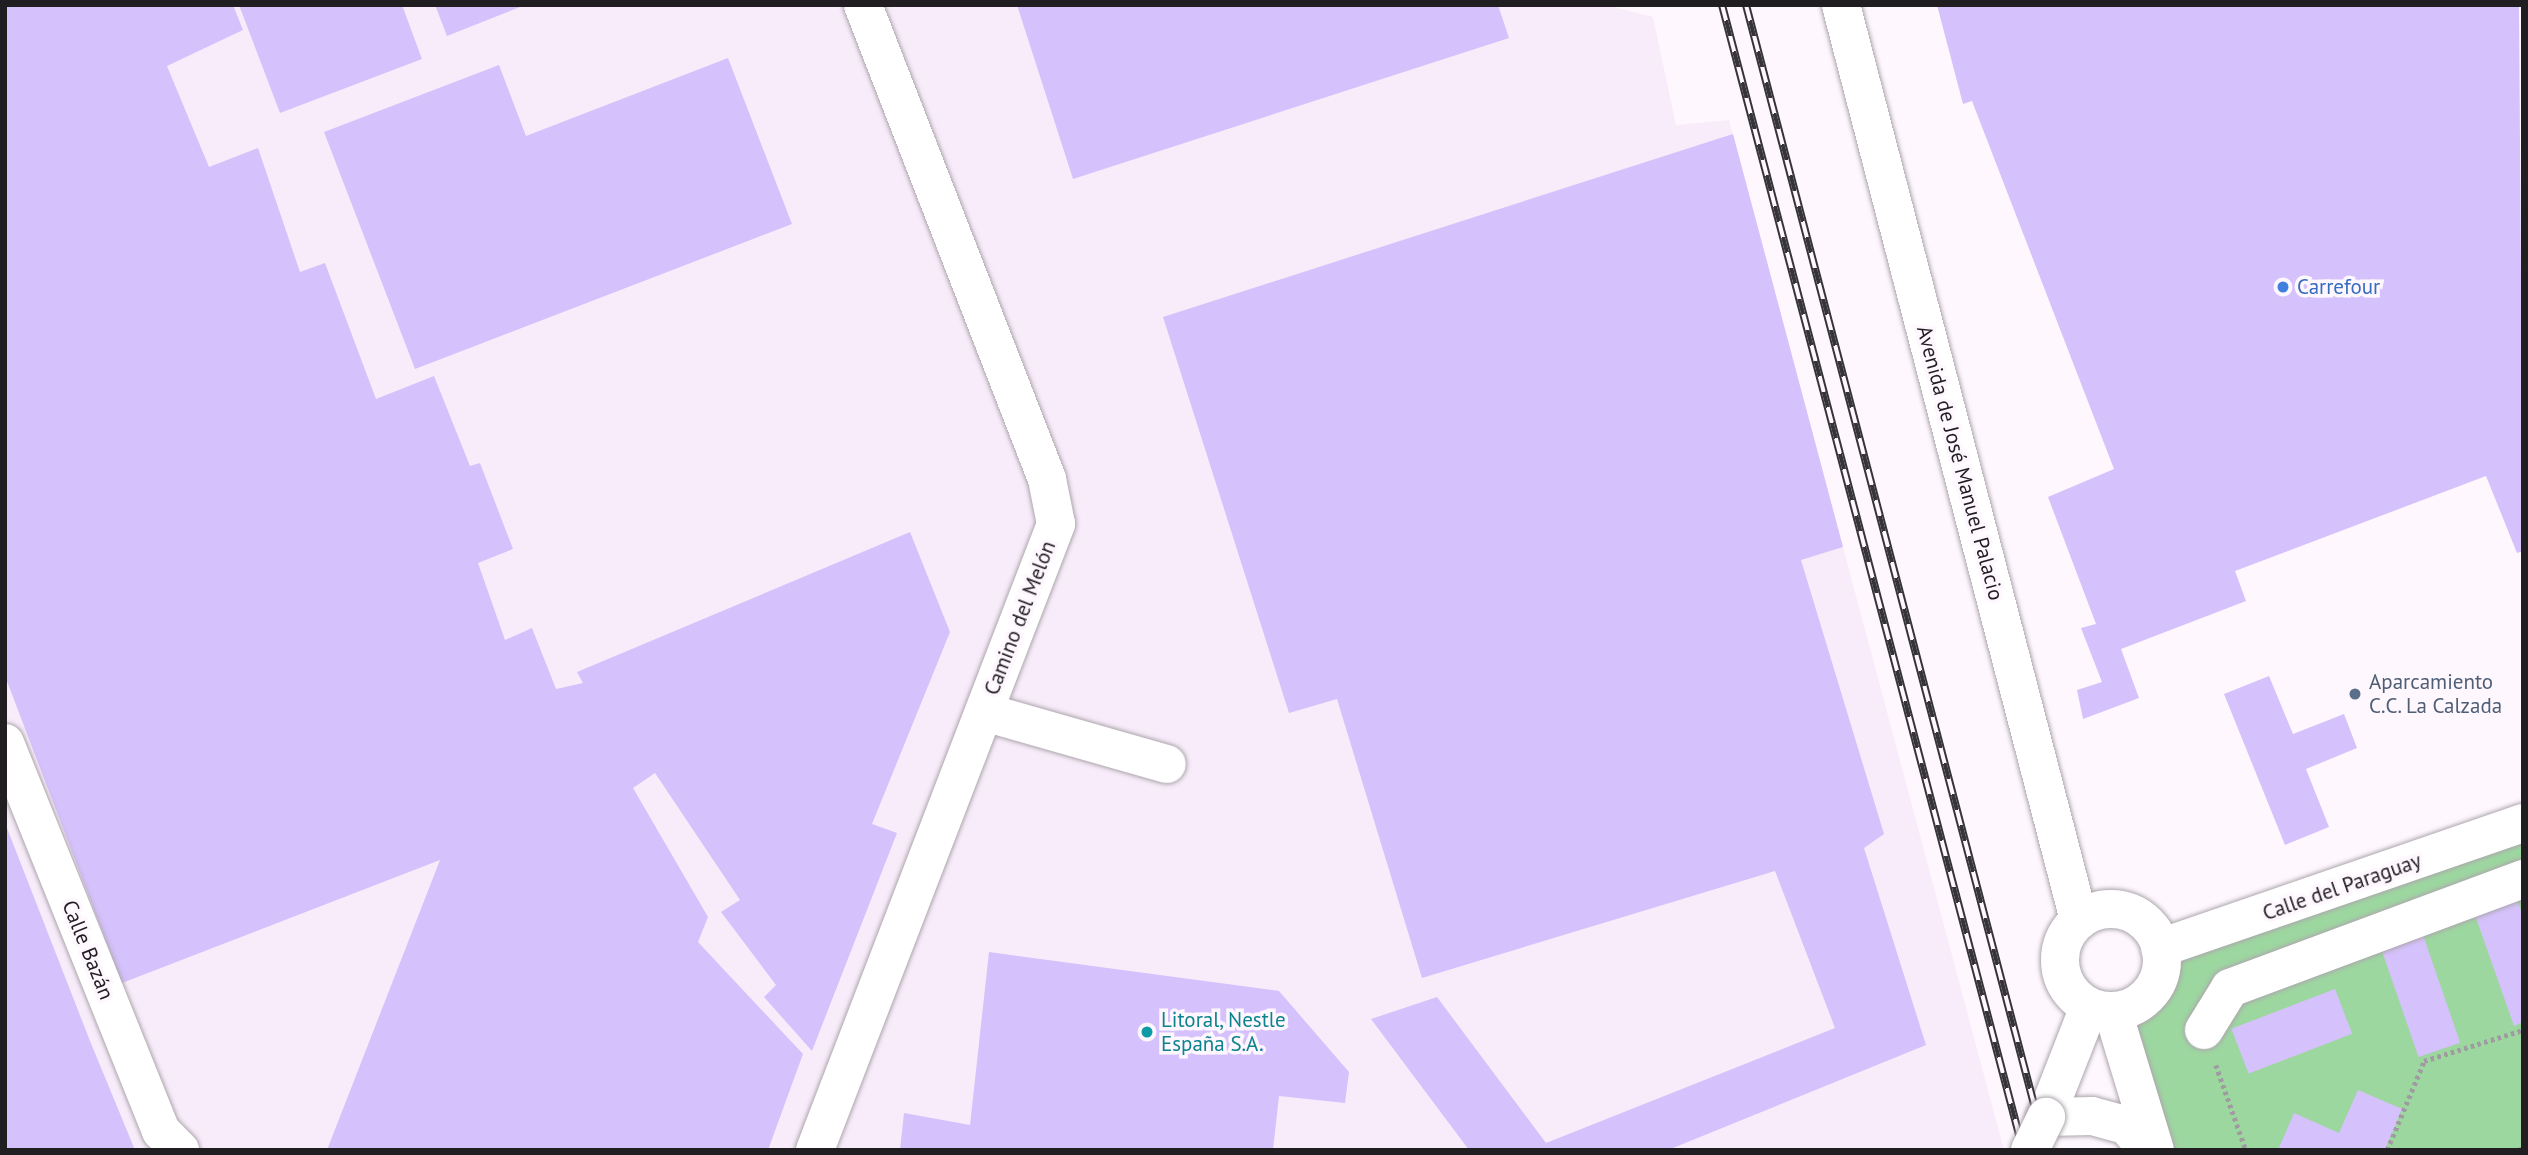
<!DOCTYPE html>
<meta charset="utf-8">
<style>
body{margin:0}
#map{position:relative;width:2528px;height:1155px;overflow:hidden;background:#fef7fe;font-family:"PT Sans",sans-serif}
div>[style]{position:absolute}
.built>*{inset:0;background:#f8ecfa}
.green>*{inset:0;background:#9dd7a0}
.building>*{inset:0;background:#d5c1fb;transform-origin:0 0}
.path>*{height:4.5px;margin-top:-2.25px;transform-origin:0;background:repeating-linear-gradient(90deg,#a09ba0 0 3.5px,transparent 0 7px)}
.roads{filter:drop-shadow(0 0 2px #ada6ad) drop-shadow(0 0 2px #ada6ad)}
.street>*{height:38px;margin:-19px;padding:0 19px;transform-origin:19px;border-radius:19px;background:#fff}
.secondary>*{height:38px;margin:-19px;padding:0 19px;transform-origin:19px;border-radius:19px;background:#fff}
.secondary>.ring{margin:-19px;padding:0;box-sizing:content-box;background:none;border:38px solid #fff;border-radius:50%}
.rail>*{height:8px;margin-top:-4px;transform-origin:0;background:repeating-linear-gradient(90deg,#fef7fe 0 16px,#373438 0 32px);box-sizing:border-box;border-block:2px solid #373438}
.bridges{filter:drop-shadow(0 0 2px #ada6ad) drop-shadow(0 0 2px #ada6ad)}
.secondary-bridge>*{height:38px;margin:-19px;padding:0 19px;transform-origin:19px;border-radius:19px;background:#fff}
.dots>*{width:19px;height:19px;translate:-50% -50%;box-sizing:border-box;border:4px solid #fef7fe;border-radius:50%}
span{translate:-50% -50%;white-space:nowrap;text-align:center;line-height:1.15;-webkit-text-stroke:7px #fef7fe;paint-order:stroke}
.shop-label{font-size:21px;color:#366cbe}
.left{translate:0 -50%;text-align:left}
.street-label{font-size:21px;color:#201e21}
.service-label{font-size:21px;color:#4e5e75}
.culture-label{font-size:21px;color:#0d838f}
.frame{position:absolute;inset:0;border:7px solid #201e21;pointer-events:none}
</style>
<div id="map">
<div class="built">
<div style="clip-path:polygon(5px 5px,1606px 5px,1653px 17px,1676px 125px,1729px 120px,2004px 1150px,5px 1150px)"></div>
</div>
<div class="green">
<div style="clip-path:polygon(2523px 823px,2523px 1150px,2155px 1150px,2127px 1009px,2149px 995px,2162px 962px)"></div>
</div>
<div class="building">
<div style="clip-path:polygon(5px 5px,233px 5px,243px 30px,167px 66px,209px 167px,258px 148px,300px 272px,325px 263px,376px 399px,434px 376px,470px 466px,480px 463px,513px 549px,478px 563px,505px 640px,532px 628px,556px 689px,583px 683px,577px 672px,910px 532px,950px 632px,872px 824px,897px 833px,812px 1051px,764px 997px,776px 985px,721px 912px,740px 900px,655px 773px,633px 788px,708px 917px,698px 942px,803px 1054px,768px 1150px,327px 1150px,440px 860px,122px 983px,5px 676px)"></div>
<div style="clip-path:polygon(239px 5px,402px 5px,422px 59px,280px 113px)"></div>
<div style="clip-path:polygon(435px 5px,525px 5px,447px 36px)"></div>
<div style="clip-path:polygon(1017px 5px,1498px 5px,1509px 38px,1073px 179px)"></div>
<div style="clip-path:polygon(1937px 5px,2519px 5px,2523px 551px,2517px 553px,2486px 476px,2235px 571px,2246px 601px,2121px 649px,2139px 698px,2083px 719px,2077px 690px,2102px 682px,2081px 628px,2096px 624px,2048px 497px,2114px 469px,1972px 101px,1963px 104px)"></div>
<div style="clip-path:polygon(728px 58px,792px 224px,415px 369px,324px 132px,499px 65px,526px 136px)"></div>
<div style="clip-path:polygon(1733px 134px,1843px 547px,1801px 560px,1884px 834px,1864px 848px,1926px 1045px,1668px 1150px,1469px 1150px,1371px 1019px,1437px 997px,1546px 1143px,1835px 1028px,1775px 871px,1422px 978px,1337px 699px,1289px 713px,1163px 317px)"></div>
<div style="clip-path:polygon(2269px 676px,2293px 734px,2344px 714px,2357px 748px,2306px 769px,2329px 827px,2285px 845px,2224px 694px)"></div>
<div style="clip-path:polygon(5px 823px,90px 1041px,135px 1150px,5px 1150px)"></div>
<div style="clip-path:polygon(2517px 900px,2523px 916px,2523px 1022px,2514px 1026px,2475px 915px)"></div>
<div style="left:2422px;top:932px;width:117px;height:44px;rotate:71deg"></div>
<div style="clip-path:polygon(989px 952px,1279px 991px,1349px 1072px,1345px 1103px,1279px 1096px,1273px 1150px,900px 1150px,904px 1113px,970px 1125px)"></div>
<div style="left:2335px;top:989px;width:48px;height:111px;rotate:69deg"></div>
<div style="clip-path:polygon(2358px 1090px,2402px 1109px,2385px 1150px,2278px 1150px,2294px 1113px,2339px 1133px)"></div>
</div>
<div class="path">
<div style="left:2216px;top:1065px;width:90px;rotate:70.6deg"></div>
<div style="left:2387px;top:1150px;width:96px;rotate:-67.4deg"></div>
<div style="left:2424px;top:1061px;width:104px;rotate:-17.4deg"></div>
<div style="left:2518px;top:1150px;width:5px;rotate:-22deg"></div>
</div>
<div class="roads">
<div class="street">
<div style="left:984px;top:712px;width:190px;rotate:15.9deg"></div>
<div style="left:5px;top:743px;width:418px;rotate:68.1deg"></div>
<div style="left:161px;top:1131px;width:27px;rotate:45deg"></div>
<div style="left:2160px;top:948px;width:384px;rotate:-19deg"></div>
<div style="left:2204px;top:1030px;width:49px;rotate:-58.2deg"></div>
<div style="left:2230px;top:988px;width:313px;rotate:-20.4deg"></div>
<div style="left:815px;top:1150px;width:671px;rotate:-68.94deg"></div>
<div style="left:1056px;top:524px;width:46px;rotate:-101.3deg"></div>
<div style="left:1047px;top:479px;width:508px;rotate:-111.22deg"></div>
</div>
<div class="secondary">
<div style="left:1841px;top:5px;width:945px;rotate:75.42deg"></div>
<div class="ring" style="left:2060px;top:909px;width:64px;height:64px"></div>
<div style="left:2089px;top:1007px;width:118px;rotate:111.4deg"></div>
<div style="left:2046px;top:1117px;width:46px;rotate:-1.2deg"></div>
<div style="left:2092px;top:1116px;width:35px;rotate:15deg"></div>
<div style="left:2126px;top:1125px;width:33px;rotate:49deg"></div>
<div style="left:2113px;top:1012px;width:144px;rotate:73.1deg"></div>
</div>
</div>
<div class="rail">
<div style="left:1722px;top:5px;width:1184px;rotate:75.27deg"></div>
<div style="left:1746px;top:5px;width:1184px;rotate:75.32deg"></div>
</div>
<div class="bridges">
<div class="secondary-bridge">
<div style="left:2030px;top:1150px;width:37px;rotate:-64deg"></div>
</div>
</div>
<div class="dots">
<div style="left:2283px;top:287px;background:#3f7fe0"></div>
<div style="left:2355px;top:694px;background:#5c6f8a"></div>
<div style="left:1147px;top:1032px;background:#0f9aa8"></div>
</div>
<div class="shop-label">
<span class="left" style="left:2297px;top:287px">Carrefour</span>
</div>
<div class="street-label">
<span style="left:1960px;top:463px;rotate:75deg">Avenida de José Manuel Palacio</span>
<span style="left:1020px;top:618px;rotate:-69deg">Camino del Melón</span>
<span style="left:2342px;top:887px;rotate:-19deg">Calle del Paraguay</span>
<span style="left:88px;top:950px;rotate:68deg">Calle Bazán</span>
</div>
<div class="service-label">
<span class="left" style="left:2369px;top:694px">Aparcamiento<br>C.C. La Calzada</span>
</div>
<div class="culture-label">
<span class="left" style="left:1161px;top:1032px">Litoral, Nestle<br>España S.A.</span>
</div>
<div class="frame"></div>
</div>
